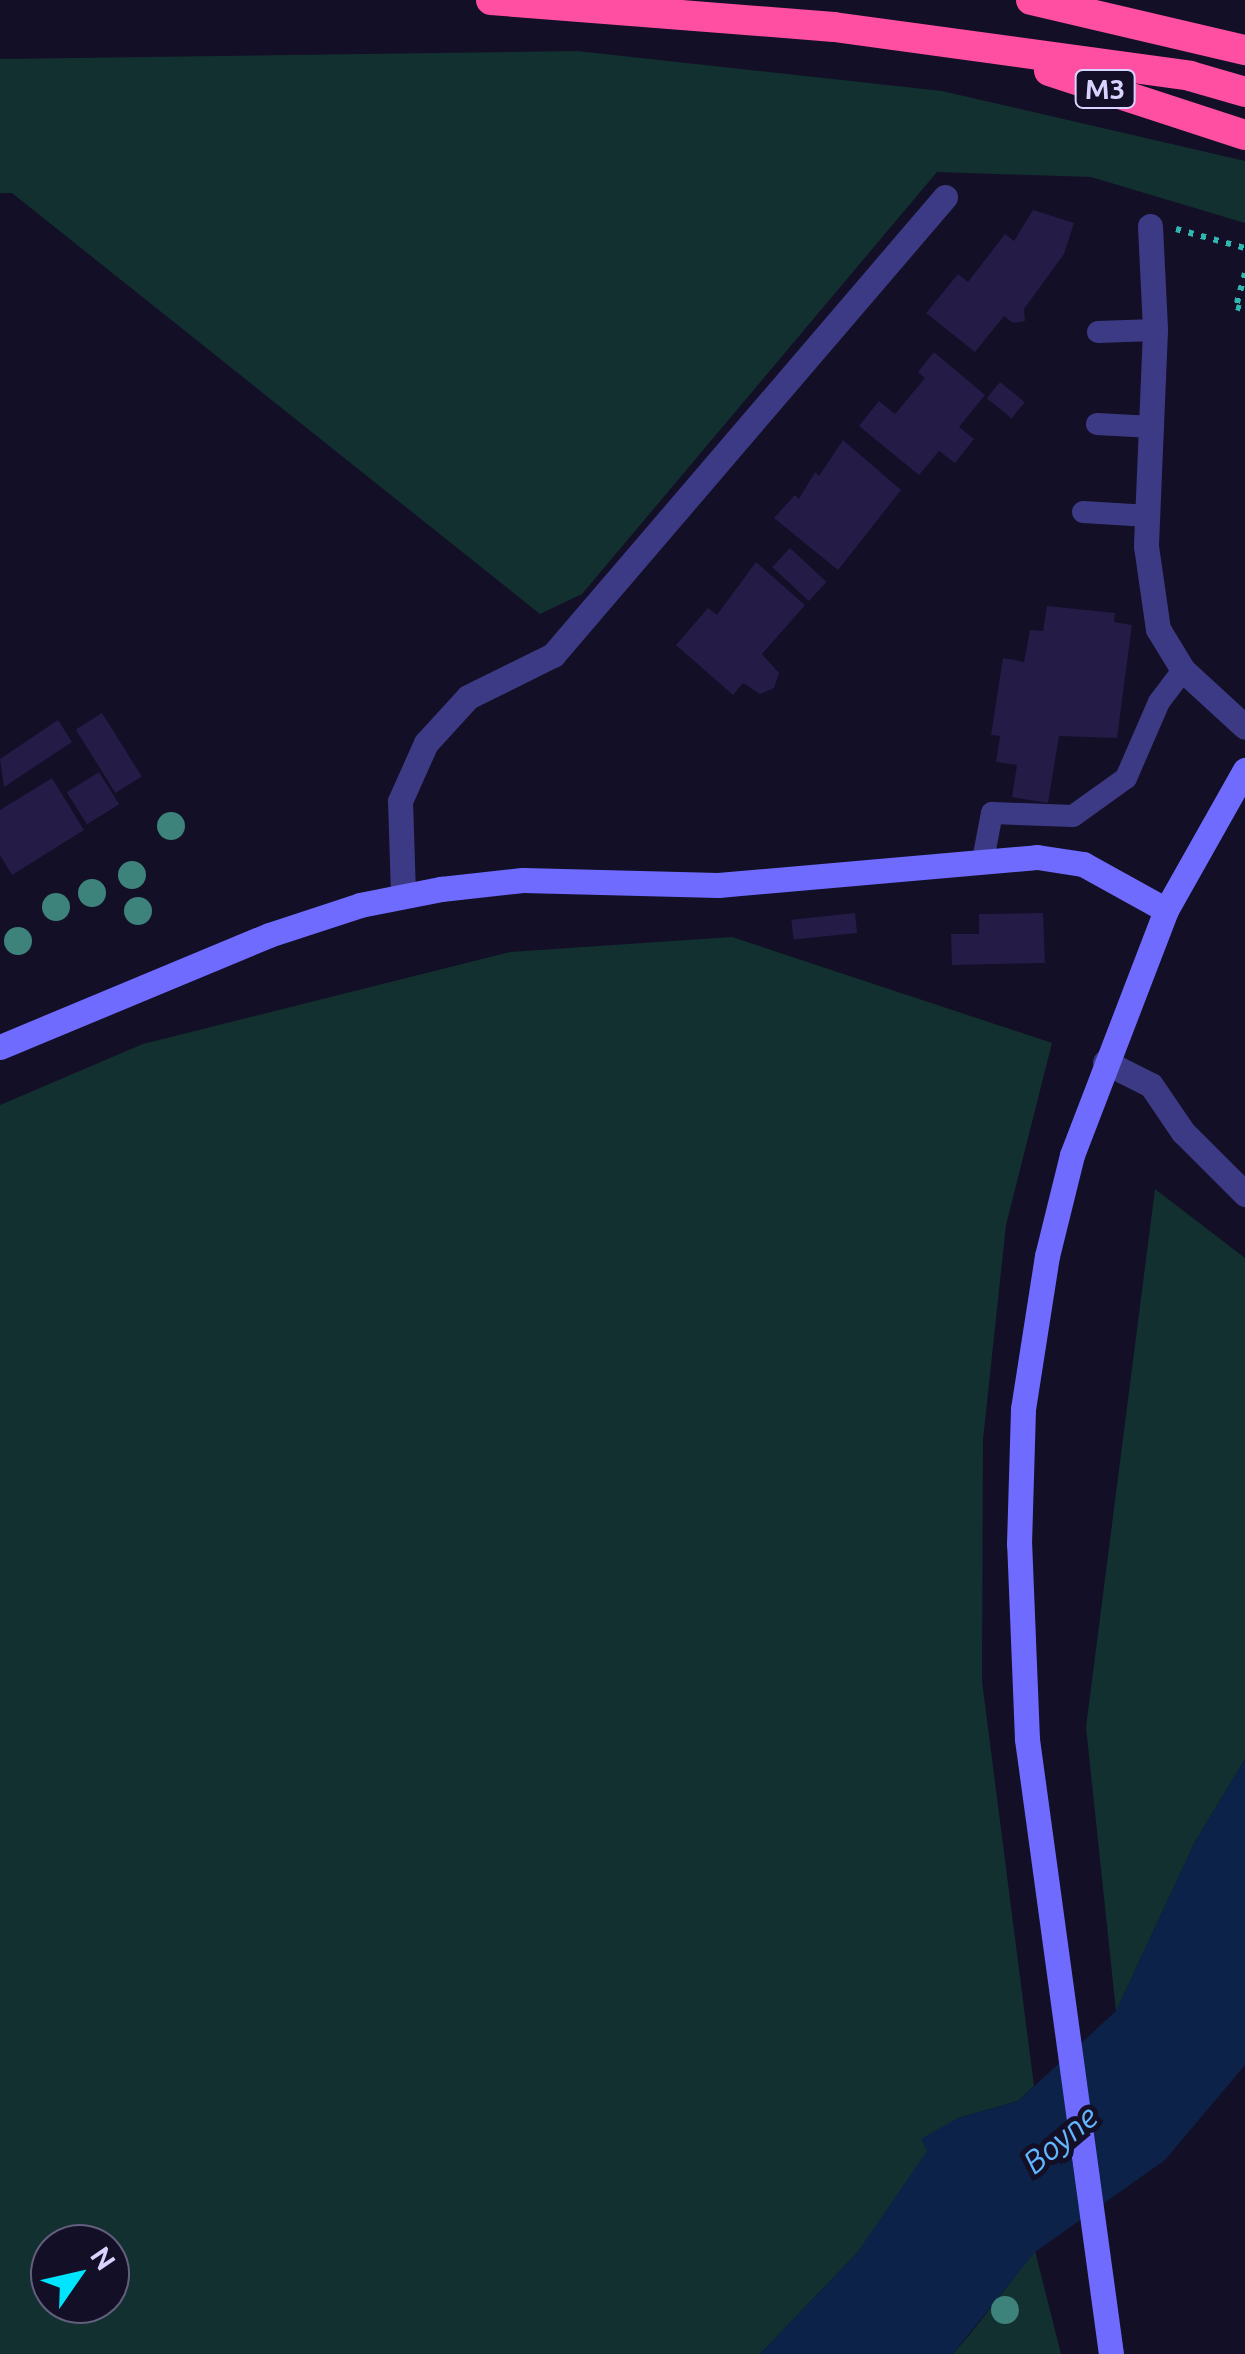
<!DOCTYPE html>
<style>
body{margin:0}
#map{position:relative;width:1245px;height:2354px;overflow:hidden;background:#130f26;font-family:Ubuntu,sans-serif}
div>[style]{position:absolute}
.green>*{inset:0;background:#12302f}
.water>*{inset:0;background:#0c2248}
.building>*{inset:0;background:#241b47;transform-origin:0 0}
.path>*{height:6px;margin-top:-3px;transform-origin:0;background:repeating-linear-gradient(90deg,#2fb8b0 0 5px,transparent 0 13px)}
.lane>*{height:22px;margin:-11px;padding:0 11px;transform-origin:11px;border-radius:11px;background:#3d3a85}
.street>*{height:25px;margin:-12.5px;padding:0 12.5px;transform-origin:12.5px;border-radius:12.5px;background:#3d3a85}
.secondary>*{height:25px;margin:-12.5px;padding:0 12.5px;transform-origin:12.5px;border-radius:12.5px;background:#6f6bff}
.highway>*{height:30px;margin:-15px;padding:0 15px;transform-origin:15px;border-radius:15px;background:#ff4fa3}
.trees>*{width:28px;height:28px;margin:-14px;border-radius:50%;background:#3d827b}
span{translate:-50% -50%;white-space:nowrap;text-align:center;line-height:1.15;-webkit-text-stroke:10px #130f26;paint-order:stroke}
.shield-label span{padding:2px 8px;background:#130f26;border:2px solid;border-radius:8px;-webkit-text-stroke-width:0}
.shield-label{font-size:28px;color:#d9d4ff;font-weight:700}
.water-label{font-size:32px;color:#62b6ff;font-style:italic}
.north{position:absolute;left:30px;top:2224px;width:100px;height:100px;box-sizing:border-box;background:#130f26;border:2px solid #625e7d;border-radius:50%;rotate:56deg;font-size:28px;font-weight:700;line-height:40px;text-align:center;color:#d9d4ff}
.north::after{content:'';display:block;margin:auto;width:35px;height:45px;background:#00e5ff;clip-path:polygon(50% 0,100% 100%,50% 72%,0 100%)}
</style>
<div id="map">
<div class="green">
<div style="clip-path:polygon(577px 51px,942px 91px,1245px 161px,1245px 223px,1091px 177px,937px 172px,582px 594px,540px 614px,12px 193px,0 193px,0 59px)"></div>
<div style="clip-path:polygon(evenodd,732px 937px,1052px 1043px,1006px 1225px,983px 1440px,982px 1681px,1034px 2086px,1018px 2101px,958px 2118px,857px 2253px,760px 2354px,0 2354px,0 1105px,143px 1044px,510px 952px,732px 937px,50px 2244px,110px 2244px,110px 2304px,50px 2304px,50px 2244px)"></div>
<div style="clip-path:polygon(1155px 1189px,1245px 1258px,1245px 1759px,1195px 1842px,1116px 2011px,1086px 1727px)"></div>
<div style="clip-path:polygon(1035px 2251px,1061px 2354px,953px 2354px,971px 2333px)"></div>
</div>
<div class="water">
<div style="clip-path:polygon(1245px 1759px,1245px 2065px,1165px 2160px,1035px 2252px,953px 2354px,760px 2354px,857px 2253px,927px 2151px,921px 2139px,958px 2118px,1018px 2101px,1116px 2011px,1195px 1842px)"></div>
</div>
<div class="building">
<div style="clip-path:polygon(1033px 210px,1074px 223px,1064px 254px,1024px 309px,1025px 321px,1013px 323px,1004px 316px,975px 352px,926px 313px,958px 274px,968px 282px,1005px 234px,1014px 241px)"></div>
<div style="clip-path:polygon(934px 352px,985px 395px,959px 427px,974px 439px,955px 463px,939px 451px,919px 475px,859px 426px,879px 401px,895px 414px,925px 378px,918px 372px)"></div>
<div style="left:1000px;top:382px;width:32px;height:21px;rotate:39deg"></div>
<div style="clip-path:polygon(843px 440px,901px 490px,838px 570px,774px 518px,795px 495px,799px 499px,815px 472px,819px 476px)"></div>
<div style="left:790px;top:548px;width:50px;height:26px;rotate:43deg"></div>
<div style="clip-path:polygon(756px 562px,805px 605px,762px 654px,779px 673px,774px 688px,760px 694px,743px 683px,733px 695px,676px 645px,708px 608px,717px 615px)"></div>
<div style="clip-path:polygon(1047px 606px,1115px 613px,1114px 622px,1132px 625px,1117px 738px,1059px 736px,1048px 803px,1012px 797px,1017px 765px,996px 762px,1000px 736px,991px 735px,1003px 658px,1024px 662px,1030px 630px,1043px 631px)"></div>
<div style="left:102px;top:713px;width:75px;height:31px;rotate:58deg"></div>
<div style="clip-path:polygon(58px 720px,72px 742px,4px 787px,0 759px)"></div>
<div style="left:99px;top:772px;width:38px;height:38px;rotate:58deg"></div>
<div style="clip-path:polygon(52px 778px,84px 830px,12px 875px,0 855px,0 810px)"></div>
<div style="left:855px;top:913px;width:20px;height:64px;rotate:84deg"></div>
<div style="clip-path:polygon(1043px 913px,1045px 963px,952px 965px,951px 934px,979px 934px,979px 914px)"></div>
</div>
<div class="path">
<div style="left:1176px;top:229px;width:72px;rotate:15.4deg"></div>
<div style="left:1245px;top:273px;width:35px;rotate:105deg"></div>
<div style="left:1236px;top:307px;width:9px;rotate:18deg"></div>
</div>
<div class="lane">
<div style="left:1098px;top:332px;width:57px;rotate:-2deg"></div>
<div style="left:1097px;top:424px;width:56px;rotate:3.1deg"></div>
<div style="left:1083px;top:512px;width:66px;rotate:3.5deg"></div>
<div style="left:983px;top:860px;width:48px;rotate:-79.2deg"></div>
<div style="left:992px;top:813px;width:81px;rotate:2.1deg"></div>
<div style="left:1073px;top:816px;width:65px;rotate:-35.6deg"></div>
<div style="left:1126px;top:778px;width:83px;rotate:-66.5deg"></div>
<div style="left:1159px;top:702px;width:40px;rotate:-53deg"></div>
</div>
<div class="street">
<div style="left:1150px;top:226px;width:104px;rotate:87.2deg"></div>
<div style="left:1155px;top:330px;width:216px;rotate:92.4deg"></div>
<div style="left:1146px;top:546px;width:84px;rotate:81.8deg"></div>
<div style="left:1158px;top:629px;width:48px;rotate:58.6deg"></div>
<div style="left:1183px;top:670px;width:84px;rotate:42.6deg"></div>
<div style="left:403px;top:895px;width:94px;rotate:-91.8deg"></div>
<div style="left:400px;top:801px;width:64px;rotate:-65.9deg"></div>
<div style="left:426px;top:743px;width:62px;rotate:-47.6deg"></div>
<div style="left:468px;top:697px;width:95px;rotate:-26.3deg"></div>
<div style="left:553px;top:655px;width:603px;rotate:-49.44deg"></div>
<div style="left:1105px;top:1062px;width:51px;rotate:26.6deg"></div>
<div style="left:1151px;top:1085px;width:57px;rotate:55.8deg"></div>
<div style="left:1183px;top:1132px;width:88px;rotate:45deg"></div>
</div>
<div class="secondary">
<div style="left:0;top:1047px;width:291px;rotate:-22.6deg"></div>
<div style="left:269px;top:935px;width:96px;rotate:-18.2deg"></div>
<div style="left:360px;top:905px;width:83px;rotate:-11.2deg"></div>
<div style="left:441px;top:889px;width:82px;rotate:-6.3deg"></div>
<div style="left:523px;top:880px;width:195px;rotate:1.5deg"></div>
<div style="left:718px;top:885px;width:320px;rotate:-5deg"></div>
<div style="left:1037px;top:857px;width:47px;rotate:8.7deg"></div>
<div style="left:1083px;top:864px;width:95px;rotate:29deg"></div>
<div style="left:1111px;top:2354px;width:621px;rotate:-97.78deg"></div>
<div style="left:1027px;top:1739px;width:195px;rotate:-92.3deg"></div>
<div style="left:1019px;top:1544px;width:135px;rotate:-88.3deg"></div>
<div style="left:1023px;top:1409px;width:155px;rotate:-81.1deg"></div>
<div style="left:1047px;top:1256px;width:104px;rotate:-76.1deg"></div>
<div style="left:1072px;top:1155px;width:262px;rotate:-69deg"></div>
<div style="left:1166px;top:910px;width:161px;rotate:-60.6deg"></div>
</div>
<div class="highway">
<div style="left:491px;top:0;width:344px;rotate:4.5deg"></div>
<div style="left:834px;top:27px;width:359px;rotate:7.8deg"></div>
<div style="left:1190px;top:76px;width:57px;rotate:16.2deg"></div>
<div style="left:1031px;top:0;width:220px;rotate:13.2deg"></div>
<div style="left:1049px;top:71px;width:206px;rotate:18.1deg"></div>
</div>
<div class="trees">
<div style="left:171px;top:826px"></div>
<div style="left:132px;top:875px"></div>
<div style="left:92px;top:893px"></div>
<div style="left:56px;top:907px"></div>
<div style="left:138px;top:911px"></div>
<div style="left:18px;top:941px"></div>
<div style="left:1005px;top:2310px"></div>
</div>
<div class="shield-label">
<span style="left:1105px;top:89px">M3</span>
</div>
<div class="water-label">
<span style="left:1060px;top:2139px;rotate:-40deg">Boyne</span>
</div>
<div class="north">N</div>
</div>
